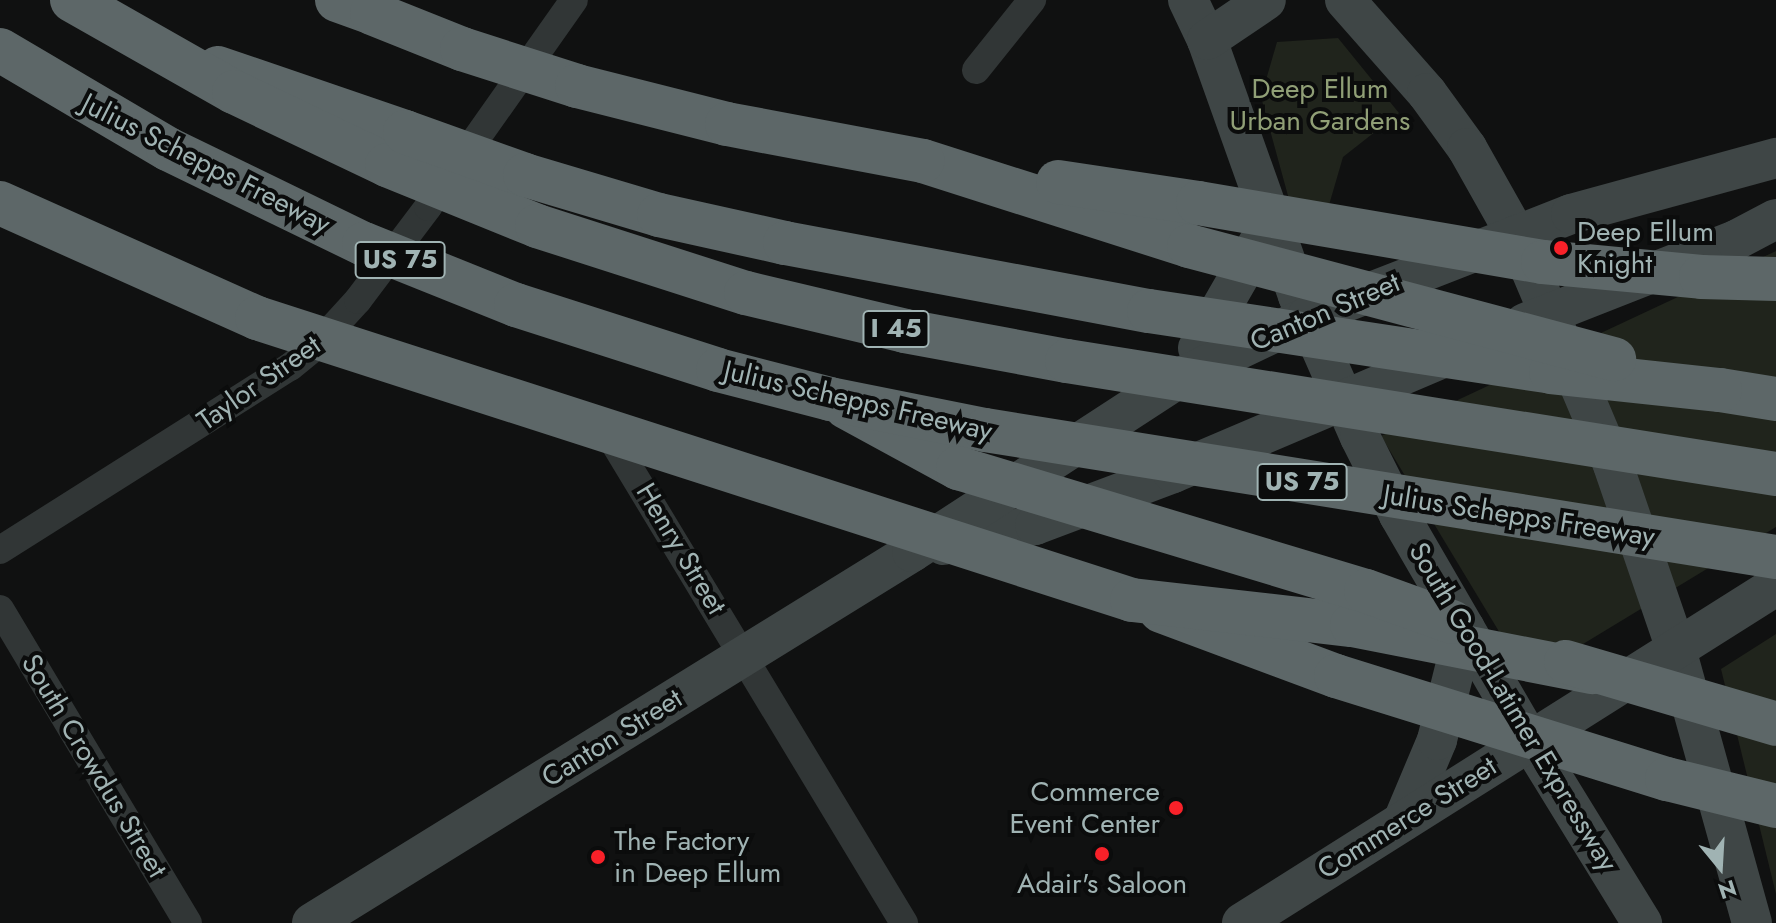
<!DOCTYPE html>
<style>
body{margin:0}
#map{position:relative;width:1776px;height:923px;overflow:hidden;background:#101111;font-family:Jost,sans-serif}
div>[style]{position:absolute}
.green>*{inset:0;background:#20241c}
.minor>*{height:28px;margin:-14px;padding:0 14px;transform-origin:14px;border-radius:14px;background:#313636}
.secondary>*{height:40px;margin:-20px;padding:0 20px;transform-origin:20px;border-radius:20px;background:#3f4646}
.motorway>*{height:44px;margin:-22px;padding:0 22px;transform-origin:22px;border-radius:22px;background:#5d6768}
.motorway-bridge>*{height:44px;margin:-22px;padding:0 22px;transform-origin:22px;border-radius:22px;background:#5d6768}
.dots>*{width:22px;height:22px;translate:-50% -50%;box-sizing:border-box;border:4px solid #0b0c0c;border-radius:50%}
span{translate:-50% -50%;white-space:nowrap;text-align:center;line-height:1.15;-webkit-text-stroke:8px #0b0c0c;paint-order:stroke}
.shield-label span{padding:2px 6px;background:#0b0c0c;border:2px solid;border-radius:6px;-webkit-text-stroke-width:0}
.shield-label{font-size:26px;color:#a0b3b3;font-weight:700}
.park-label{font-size:28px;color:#909f76}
.street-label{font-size:28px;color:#a0b3b3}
.poi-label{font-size:28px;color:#a0b3b3}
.left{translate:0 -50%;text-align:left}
.right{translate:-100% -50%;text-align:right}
.north{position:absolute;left:1680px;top:827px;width:80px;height:80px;-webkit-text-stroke:6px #0b0c0c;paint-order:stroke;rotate:162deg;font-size:22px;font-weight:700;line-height:32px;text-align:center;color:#a0b3b3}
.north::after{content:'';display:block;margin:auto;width:28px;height:36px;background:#a0b3b3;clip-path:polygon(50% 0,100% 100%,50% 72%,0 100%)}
</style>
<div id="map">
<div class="green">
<div style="clip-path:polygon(1338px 38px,1399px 113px,1343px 157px,1329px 205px,1293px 214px,1261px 97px,1277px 42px)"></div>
<div style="clip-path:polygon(1776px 251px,1776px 527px,1527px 678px,1381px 436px)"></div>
<div style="clip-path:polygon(1776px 634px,1776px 894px,1721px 669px)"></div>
</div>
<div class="minor">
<div style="left:976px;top:70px;width:90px;rotate:-51.3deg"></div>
<div style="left:607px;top:431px;width:575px;rotate:58.88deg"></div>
<div style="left:0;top:550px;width:343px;rotate:-32.3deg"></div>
<div style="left:290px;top:367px;width:33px;rotate:-39deg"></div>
<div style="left:316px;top:346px;width:62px;rotate:-47.6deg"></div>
<div style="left:358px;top:300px;width:116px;rotate:-53deg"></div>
<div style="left:428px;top:207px;width:253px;rotate:-54.8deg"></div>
<div style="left:0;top:609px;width:366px;rotate:59.1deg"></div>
</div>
<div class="secondary">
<div style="left:1188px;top:0;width:44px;rotate:64.6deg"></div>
<div style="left:1207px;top:40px;width:272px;rotate:70.4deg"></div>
<div style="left:1298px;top:296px;width:154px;rotate:66.3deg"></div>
<div style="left:1360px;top:437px;width:87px;rotate:63.4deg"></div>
<div style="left:1399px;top:515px;width:261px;rotate:59.9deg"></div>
<div style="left:1530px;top:741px;width:214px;rotate:58.4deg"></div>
<div style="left:1345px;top:0;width:124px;rotate:48.6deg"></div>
<div style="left:1427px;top:93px;width:68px;rotate:54deg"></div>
<div style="left:1467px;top:148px;width:100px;rotate:60.6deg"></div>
<div style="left:1516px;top:235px;width:250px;rotate:67.1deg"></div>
<div style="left:1613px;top:465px;width:194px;rotate:71.1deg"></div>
<div style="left:1676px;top:649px;width:284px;rotate:74.5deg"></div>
<div style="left:1207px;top:40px;width:71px;rotate:-34.1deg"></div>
<div style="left:1525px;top:323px;width:227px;rotate:-21.5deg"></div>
<div style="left:1736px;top:240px;width:45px;rotate:-27.7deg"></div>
<div style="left:1198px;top:348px;width:133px;rotate:-60.1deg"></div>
<div style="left:943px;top:545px;width:94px;rotate:-12.3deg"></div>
<div style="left:1035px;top:525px;width:147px;rotate:-20.6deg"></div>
<div style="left:1173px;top:473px;width:311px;rotate:-23.1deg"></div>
<div style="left:1403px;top:821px;width:88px;rotate:-67.2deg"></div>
<div style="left:1437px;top:740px;width:115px;rotate:-76deg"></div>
<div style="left:312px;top:923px;width:705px;rotate:-31.73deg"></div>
<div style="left:912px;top:552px;width:316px;rotate:-33.1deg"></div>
<div style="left:1177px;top:379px;width:144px;rotate:-25.5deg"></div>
<div style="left:1307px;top:317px;width:283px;rotate:-21.3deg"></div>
<div style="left:1571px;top:214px;width:213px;rotate:-15.3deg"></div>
<div style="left:1242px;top:923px;width:631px;rotate:-32.26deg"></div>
</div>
<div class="motorway">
<div style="left:337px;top:0;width:37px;rotate:20deg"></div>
<div style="left:218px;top:68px;width:198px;rotate:18.9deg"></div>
<div style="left:923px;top:161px;width:279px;rotate:17.7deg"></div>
<div style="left:1058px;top:182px;width:142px;rotate:8.5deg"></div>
<div style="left:0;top:203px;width:282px;rotate:24.1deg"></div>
<div style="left:1720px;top:390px;width:57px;rotate:9.1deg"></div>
<div style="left:846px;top:407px;width:128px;rotate:28.6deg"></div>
<div style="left:1161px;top:611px;width:187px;rotate:20.4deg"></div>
</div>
<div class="motorway-bridge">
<div style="left:72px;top:0;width:186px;rotate:29.6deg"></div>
<div style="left:234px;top:92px;width:170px;rotate:25.5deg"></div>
<div style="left:387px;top:165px;width:162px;rotate:22.1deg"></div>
<div style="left:537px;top:226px;width:219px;rotate:17.8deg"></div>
<div style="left:746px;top:293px;width:163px;rotate:13.4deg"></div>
<div style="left:905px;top:331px;width:165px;rotate:10.5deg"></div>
<div style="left:1067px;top:361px;width:718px;rotate:9.06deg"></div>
<div style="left:372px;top:13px;width:97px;rotate:21.8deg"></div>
<div style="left:462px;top:49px;width:121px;rotate:17.8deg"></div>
<div style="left:577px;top:86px;width:155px;rotate:14.2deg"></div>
<div style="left:727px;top:124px;width:199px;rotate:10.7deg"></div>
<div style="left:0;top:50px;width:195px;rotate:30.5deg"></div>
<div style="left:168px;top:149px;width:218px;rotate:25.9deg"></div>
<div style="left:364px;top:244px;width:164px;rotate:21.9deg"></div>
<div style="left:516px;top:305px;width:212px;rotate:17.8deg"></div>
<div style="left:718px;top:370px;width:116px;rotate:14.5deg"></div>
<div style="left:830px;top:399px;width:158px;rotate:11.3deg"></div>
<div style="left:985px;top:430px;width:801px;rotate:9.12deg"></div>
<div style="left:405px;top:132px;width:127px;rotate:19.7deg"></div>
<div style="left:525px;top:175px;width:140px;rotate:16.6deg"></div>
<div style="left:659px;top:215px;width:129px;rotate:12.5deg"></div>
<div style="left:785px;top:243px;width:370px;rotate:10.6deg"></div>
<div style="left:1149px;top:311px;width:407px;rotate:8.6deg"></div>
<div style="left:1551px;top:372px;width:170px;rotate:6.1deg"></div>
<div style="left:1198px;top:203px;width:350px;rotate:9.7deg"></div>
<div style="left:1543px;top:262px;width:159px;rotate:5.4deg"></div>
<div style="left:1701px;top:277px;width:75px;rotate:1.5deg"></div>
<div style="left:1189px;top:246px;width:440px;rotate:14.9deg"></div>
<div style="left:257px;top:318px;width:919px;rotate:17.86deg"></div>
<div style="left:1132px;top:600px;width:221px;rotate:6.5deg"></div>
<div style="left:1352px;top:625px;width:245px;rotate:11.1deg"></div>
<div style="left:958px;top:468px;width:426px;rotate:16.8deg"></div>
<div style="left:1366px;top:591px;width:91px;rotate:19.8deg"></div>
<div style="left:1566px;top:662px;width:219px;rotate:16.4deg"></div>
<div style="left:1336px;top:676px;width:347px;rotate:17.3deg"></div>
<div style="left:1667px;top:779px;width:112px;rotate:13.9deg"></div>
</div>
<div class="dots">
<div style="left:1561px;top:248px;background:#f82129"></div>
<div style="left:1176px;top:808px;background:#f82129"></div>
<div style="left:1102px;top:854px;background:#f82129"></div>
<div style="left:598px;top:857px;background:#f82129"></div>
</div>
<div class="shield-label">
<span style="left:400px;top:260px">US 75</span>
<span style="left:896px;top:329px">I 45</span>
<span style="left:1302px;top:482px">US 75</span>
</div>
<div class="park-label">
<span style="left:1320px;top:105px">Deep Ellum<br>Urban Gardens</span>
</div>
<div class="street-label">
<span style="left:206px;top:164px;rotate:27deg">Julius Schepps Freeway</span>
<span style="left:1325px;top:312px;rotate:-23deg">Canton Street</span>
<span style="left:259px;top:383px;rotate:-35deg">Taylor Street</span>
<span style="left:858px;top:401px;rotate:13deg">Julius Schepps Freeway</span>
<span style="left:1519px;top:516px;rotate:9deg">Julius Schepps Freeway</span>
<span style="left:681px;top:549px;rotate:59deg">Henry Street</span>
<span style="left:1513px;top:707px;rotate:59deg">South Good-Latimer Expressway</span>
<span style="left:612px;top:738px;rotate:-32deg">Canton Street</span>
<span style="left:94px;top:766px;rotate:59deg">South Crowdus Street</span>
<span style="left:1407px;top:818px;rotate:-32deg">Commerce Street</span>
</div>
<div class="poi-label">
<span class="left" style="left:1577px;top:248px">Deep Ellum<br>Knight</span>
<span class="right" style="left:1160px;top:808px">Commerce<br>Event Center</span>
<span class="left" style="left:614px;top:857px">The Factory<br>in Deep Ellum</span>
<span style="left:1102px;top:884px">Adair's Saloon</span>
</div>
<div class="north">N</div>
</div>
